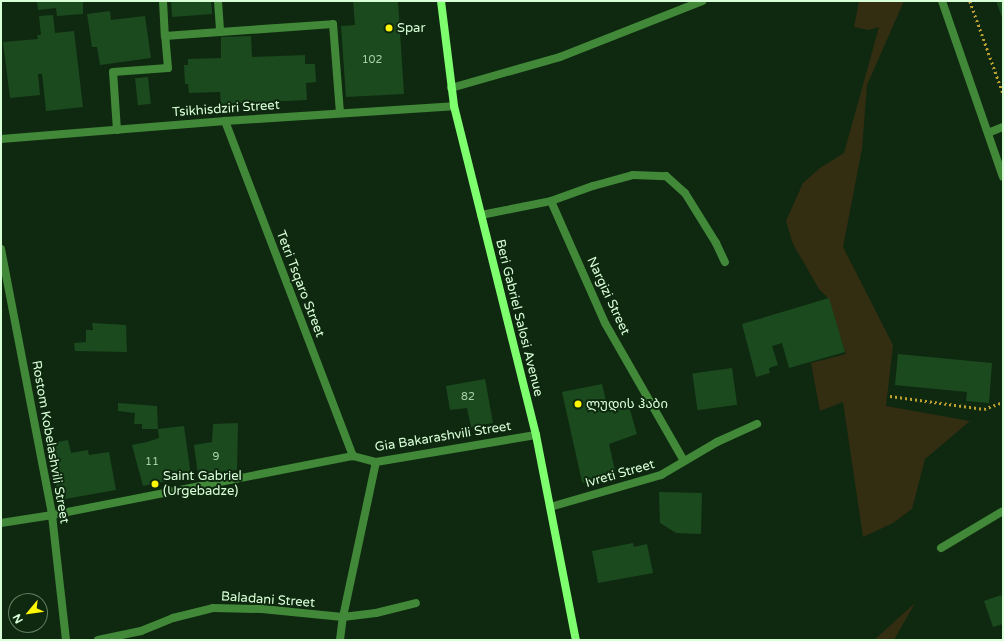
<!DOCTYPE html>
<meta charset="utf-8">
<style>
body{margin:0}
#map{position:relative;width:1004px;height:641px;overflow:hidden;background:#0f2910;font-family:"Varela Round","Noto Sans Georgian",sans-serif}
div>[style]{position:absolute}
.green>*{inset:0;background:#332d12}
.building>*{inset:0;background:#1b4a1e;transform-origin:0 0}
.path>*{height:2.5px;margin-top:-1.25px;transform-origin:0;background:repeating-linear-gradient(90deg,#bea12c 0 2px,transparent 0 5px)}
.lane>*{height:8px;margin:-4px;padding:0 4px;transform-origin:4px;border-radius:4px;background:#418939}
.street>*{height:8px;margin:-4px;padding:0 4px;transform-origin:4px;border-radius:4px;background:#418939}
.secondary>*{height:8px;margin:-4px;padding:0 4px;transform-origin:4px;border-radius:4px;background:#7eff6e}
.dots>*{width:11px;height:11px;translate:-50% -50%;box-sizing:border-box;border:2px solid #0f2910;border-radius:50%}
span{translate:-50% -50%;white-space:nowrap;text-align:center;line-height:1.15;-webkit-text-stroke:4px #0f2910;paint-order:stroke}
.number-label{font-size:11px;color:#a9d2a9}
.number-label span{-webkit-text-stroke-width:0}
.poi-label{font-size:13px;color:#d8ffd7}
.left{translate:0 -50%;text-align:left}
.street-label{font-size:13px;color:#d8ffd7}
.frame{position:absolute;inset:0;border:2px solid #d8ffd7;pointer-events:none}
.north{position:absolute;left:8px;top:593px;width:40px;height:40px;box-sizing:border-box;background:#0f2910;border:1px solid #5f7f60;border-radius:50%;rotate:241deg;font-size:11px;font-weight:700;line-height:16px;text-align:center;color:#d8ffd7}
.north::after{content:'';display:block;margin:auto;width:14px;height:18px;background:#fff703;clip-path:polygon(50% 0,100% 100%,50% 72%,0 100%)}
</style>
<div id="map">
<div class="green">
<div style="clip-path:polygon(859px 1px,904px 1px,867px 85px,862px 149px,843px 247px,893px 345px,886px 406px,970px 421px,925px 459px,912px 509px,893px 523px,863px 537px,843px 402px,820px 411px,811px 363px,846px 354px,828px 298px,819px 289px,793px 244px,786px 221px,803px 183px,820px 168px,844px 153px,879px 27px,868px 30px,854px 27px)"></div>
<div style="clip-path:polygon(915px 603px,894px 640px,874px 640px)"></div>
</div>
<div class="building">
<div style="clip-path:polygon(37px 1px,83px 1px,83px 14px,57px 16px,56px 8px,38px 10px)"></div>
<div style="clip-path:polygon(171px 1px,211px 1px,212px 14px,172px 17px)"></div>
<div style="clip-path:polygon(353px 1px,398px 1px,404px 94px,346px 97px,341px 26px,355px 25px)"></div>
<div style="clip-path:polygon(996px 1px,1003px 1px,1003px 20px)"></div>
<div style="clip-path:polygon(110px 11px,111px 20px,145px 16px,151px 58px,100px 65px,97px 47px,92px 47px,87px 14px)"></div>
<div style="clip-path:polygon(53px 15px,55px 33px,74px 31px,83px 107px,46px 111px,42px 74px,38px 74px,40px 95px,10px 98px,3px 42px,38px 39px,37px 35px,41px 35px,39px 16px)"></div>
<div style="clip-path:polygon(251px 36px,252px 57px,305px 55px,305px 64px,315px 64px,316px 82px,306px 83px,307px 100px,221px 104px,220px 92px,189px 93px,188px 84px,185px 84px,184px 65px,188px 65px,188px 59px,221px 58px,221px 37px)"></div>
<div style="left:148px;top:77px;width:27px;height:13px;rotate:84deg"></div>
<div style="clip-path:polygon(829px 298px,845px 352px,789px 368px,782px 343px,772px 346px,778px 365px,769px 368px,770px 373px,756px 377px,742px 324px)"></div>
<div style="clip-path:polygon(92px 323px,126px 325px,127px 352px,75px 351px,74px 343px,86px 342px,86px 330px,93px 330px)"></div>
<div style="clip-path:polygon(898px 354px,992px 363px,989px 403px,966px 401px,967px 392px,895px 385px)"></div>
<div style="left:732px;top:368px;width:37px;height:40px;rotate:82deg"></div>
<div style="clip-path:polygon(485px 379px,493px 423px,471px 427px,467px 408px,450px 410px,446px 386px)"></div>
<div style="clip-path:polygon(602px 384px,608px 410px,628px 403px,637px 434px,609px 444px,616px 475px,587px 484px,582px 482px,562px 392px)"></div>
<div style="clip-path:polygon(118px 403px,157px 406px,158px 429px,142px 429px,142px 424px,134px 424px,135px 413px,118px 411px)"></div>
<div style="clip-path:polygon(238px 423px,237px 470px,198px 475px,194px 445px,212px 442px,213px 424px)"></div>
<div style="clip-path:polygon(184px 426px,191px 476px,143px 486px,132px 445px,147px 442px,159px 438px,158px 429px)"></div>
<div style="clip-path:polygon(68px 440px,71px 453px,88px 450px,89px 455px,109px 452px,116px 490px,59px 500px,48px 444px)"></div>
<div style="clip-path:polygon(659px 492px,702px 493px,701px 534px,676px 533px,660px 523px)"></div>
<div style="clip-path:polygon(633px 543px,634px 547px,647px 544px,653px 573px,598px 583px,592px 551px)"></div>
<div style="clip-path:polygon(1001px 595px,1003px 601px,1003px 624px,993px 627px,984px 601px)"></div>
</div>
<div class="path">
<div style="left:970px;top:1px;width:98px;rotate:70.3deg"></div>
<div style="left:890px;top:396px;width:95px;rotate:7.9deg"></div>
<div style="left:984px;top:409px;width:20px;rotate:-20deg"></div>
</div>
<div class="lane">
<div style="left:163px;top:1px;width:35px;rotate:87deg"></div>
<div style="left:218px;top:1px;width:31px;rotate:86deg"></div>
<div style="left:451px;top:88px;width:113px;rotate:-15.9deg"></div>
<div style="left:560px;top:57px;width:153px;rotate:-21.5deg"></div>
<div style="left:117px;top:130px;width:58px;rotate:-93.9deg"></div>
<div style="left:113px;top:72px;width:55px;rotate:-4.2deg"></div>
<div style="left:168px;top:68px;width:32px;rotate:-95deg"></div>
<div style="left:165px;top:36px;width:55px;rotate:-4.2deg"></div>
<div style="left:220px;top:32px;width:113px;rotate:-4deg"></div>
<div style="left:333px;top:24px;width:89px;rotate:85.5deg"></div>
<div style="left:988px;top:133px;width:16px;rotate:-22deg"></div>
<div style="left:1px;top:249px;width:271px;rotate:79.1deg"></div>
<div style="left:52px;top:515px;width:126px;rotate:83.6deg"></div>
<div style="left:684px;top:461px;width:159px;rotate:-119.8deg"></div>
<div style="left:605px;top:323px;width:133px;rotate:-113.9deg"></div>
<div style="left:551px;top:201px;width:45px;rotate:-19.7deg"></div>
<div style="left:593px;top:186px;width:41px;rotate:-15.4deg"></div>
<div style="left:633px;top:175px;width:33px;rotate:2deg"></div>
<div style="left:666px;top:176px;width:25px;rotate:42deg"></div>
<div style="left:685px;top:193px;width:59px;rotate:58.2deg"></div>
<div style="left:716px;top:243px;width:21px;rotate:65deg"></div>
<div style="left:550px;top:507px;width:116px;rotate:-16.1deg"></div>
<div style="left:661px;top:475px;width:65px;rotate:-30.5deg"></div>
<div style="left:717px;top:442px;width:44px;rotate:-24.2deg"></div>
<div style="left:941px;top:548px;width:72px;rotate:-30.8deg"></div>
<div style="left:98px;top:640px;width:44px;rotate:-11.8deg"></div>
<div style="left:141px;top:631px;width:35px;rotate:-22deg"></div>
<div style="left:173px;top:618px;width:41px;rotate:-14deg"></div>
<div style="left:213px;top:608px;width:49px;rotate:1.2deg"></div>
<div style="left:262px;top:609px;width:81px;rotate:5.6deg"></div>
<div style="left:343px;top:617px;width:33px;rotate:-7deg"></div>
<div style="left:376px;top:613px;width:41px;rotate:-14deg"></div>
<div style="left:340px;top:640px;width:23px;rotate:-83deg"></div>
<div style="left:343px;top:617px;width:158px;rotate:-78deg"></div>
</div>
<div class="street">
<div style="left:942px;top:1px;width:186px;rotate:70.9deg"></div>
<div style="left:225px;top:121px;width:359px;rotate:69.1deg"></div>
<div style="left:1px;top:139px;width:225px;rotate:-4.6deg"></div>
<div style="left:225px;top:121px;width:229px;rotate:-3.7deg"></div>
<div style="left:481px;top:215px;width:71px;rotate:-11.3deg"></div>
<div style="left:1px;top:523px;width:52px;rotate:-8.9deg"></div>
<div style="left:52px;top:515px;width:307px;rotate:-11.1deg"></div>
<div style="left:353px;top:456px;width:24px;rotate:15deg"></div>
<div style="left:376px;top:462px;width:162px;rotate:-9.6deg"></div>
</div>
<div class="secondary">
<div style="left:441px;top:1px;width:106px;rotate:82.9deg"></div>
<div style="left:454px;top:106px;width:339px;rotate:76deg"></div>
<div style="left:536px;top:435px;width:209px;rotate:79deg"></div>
</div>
<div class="dots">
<div style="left:389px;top:28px;background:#fff703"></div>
<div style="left:578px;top:404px;background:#fff703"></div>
<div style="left:155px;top:484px;background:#fff703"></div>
</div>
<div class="number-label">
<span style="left:372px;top:60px">102</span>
<span style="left:468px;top:397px">82</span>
<span style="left:216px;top:457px">9</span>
<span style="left:152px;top:462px">11</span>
</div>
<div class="poi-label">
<span class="left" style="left:397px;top:28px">Spar</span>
<span class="left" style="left:586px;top:404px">ლუდის ჰაბი</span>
<span class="left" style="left:163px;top:484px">Saint Gabriel<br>(Urgebadze)</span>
</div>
<div class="street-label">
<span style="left:226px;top:109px;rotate:-4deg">Tsikhisdziri Street</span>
<span style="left:300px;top:284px;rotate:69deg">Tetri Tsqaro Street</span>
<span style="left:608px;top:296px;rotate:65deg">Nargizi Street</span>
<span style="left:519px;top:318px;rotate:76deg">Beri Gabriel Salosi Avenue</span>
<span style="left:443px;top:437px;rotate:-9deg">Gia Bakarashvili Street</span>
<span style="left:50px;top:442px;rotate:80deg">Rostom Kobelashvili Street</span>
<span style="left:620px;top:474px;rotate:-16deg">Ivreti Street</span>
<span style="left:268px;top:600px;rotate:4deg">Baladani Street</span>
</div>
<div class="frame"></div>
<div class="north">N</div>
</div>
